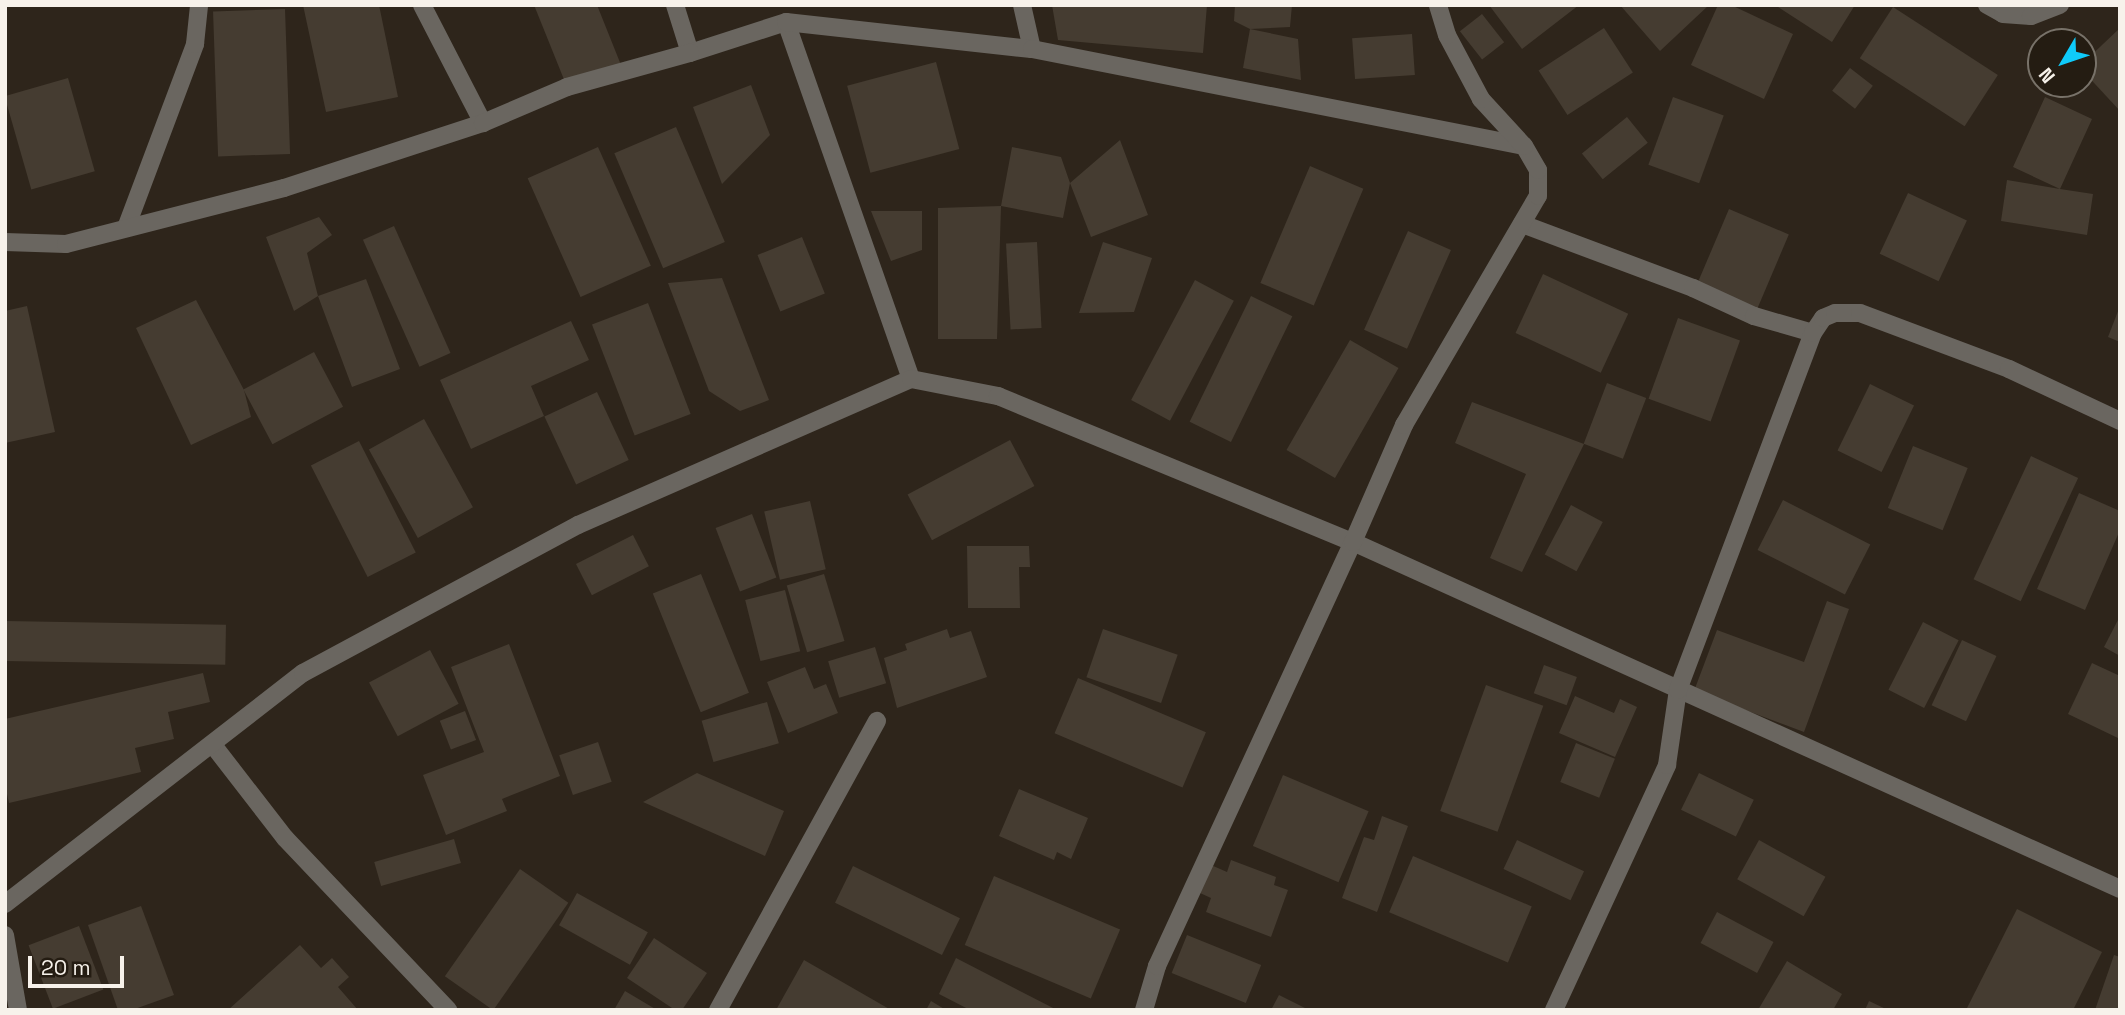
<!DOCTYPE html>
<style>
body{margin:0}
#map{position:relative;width:2125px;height:1015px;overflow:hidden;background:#2e251b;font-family:"Space Grotesk",sans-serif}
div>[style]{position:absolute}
.building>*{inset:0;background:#453c31;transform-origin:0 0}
.lane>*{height:18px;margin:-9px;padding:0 9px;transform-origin:9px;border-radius:9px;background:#6a6660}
.street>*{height:18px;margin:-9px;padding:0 9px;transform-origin:9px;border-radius:9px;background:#6a6660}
span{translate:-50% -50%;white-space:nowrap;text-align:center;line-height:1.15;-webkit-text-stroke:6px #241c12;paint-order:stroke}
.frame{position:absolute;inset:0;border:7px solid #f7f2eb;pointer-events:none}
.north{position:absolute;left:2027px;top:28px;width:70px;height:70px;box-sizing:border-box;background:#241c12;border:2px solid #787269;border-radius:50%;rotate:231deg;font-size:19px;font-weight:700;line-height:28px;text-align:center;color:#f7f2eb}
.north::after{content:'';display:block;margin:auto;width:24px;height:32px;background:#0fcafa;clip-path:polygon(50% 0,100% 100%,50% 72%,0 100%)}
.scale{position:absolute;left:28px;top:956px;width:96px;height:32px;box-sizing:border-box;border:4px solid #f7f2eb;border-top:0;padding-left:9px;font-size:21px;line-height:24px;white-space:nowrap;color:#f7f2eb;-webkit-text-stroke:5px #241c12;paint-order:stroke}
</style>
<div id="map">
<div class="building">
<div style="clip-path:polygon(303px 5px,379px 5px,398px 97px,326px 112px)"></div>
<div style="clip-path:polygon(534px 5px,597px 5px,621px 65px,567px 87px)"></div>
<div style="clip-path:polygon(1052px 5px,1207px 5px,1203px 53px,1058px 40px)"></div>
<div style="clip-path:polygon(1235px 5px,1292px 5px,1290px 27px,1250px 29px,1234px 21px)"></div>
<div style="clip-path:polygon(1489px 5px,1579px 5px,1522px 49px)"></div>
<div style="clip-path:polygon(1620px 5px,1709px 5px,1660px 51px)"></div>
<div style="clip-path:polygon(1718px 5px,1731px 5px,1793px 34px,1764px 99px,1691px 65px)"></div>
<div style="clip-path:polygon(1775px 5px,1855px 5px,1832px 42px)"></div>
<div style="left:1893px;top:7px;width:125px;height:61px;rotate:33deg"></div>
<div style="left:285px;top:9px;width:145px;height:72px;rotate:88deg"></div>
<div style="left:1482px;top:14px;width:36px;height:28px;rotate:52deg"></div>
<div style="left:1604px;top:28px;width:53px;height:78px;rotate:57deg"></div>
<div style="clip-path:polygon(2120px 28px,2120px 111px,2083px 71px,2083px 63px)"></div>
<div style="clip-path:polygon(1250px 29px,1298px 39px,1301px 80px,1243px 68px)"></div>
<div style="left:1412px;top:34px;width:41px;height:60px;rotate:86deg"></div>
<div style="left:936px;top:62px;width:90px;height:92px;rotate:75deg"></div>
<div style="left:1850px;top:68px;width:29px;height:29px;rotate:38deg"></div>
<div style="left:68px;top:78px;width:97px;height:66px;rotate:74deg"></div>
<div style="clip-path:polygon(751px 85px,770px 135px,722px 184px,693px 107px)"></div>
<div style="left:1673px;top:97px;width:54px;height:72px;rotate:20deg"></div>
<div style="clip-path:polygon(2045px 97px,2092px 119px,2060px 189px,2093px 194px,2087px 235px,2001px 221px,2007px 180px,2060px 189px,2013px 167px)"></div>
<div style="left:1627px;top:117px;width:33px;height:58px;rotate:51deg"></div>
<div style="left:676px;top:127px;width:125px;height:67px;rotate:67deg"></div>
<div style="clip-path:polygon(1120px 140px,1148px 215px,1091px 237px,1070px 183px,1063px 218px,1001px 206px,997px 339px,938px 339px,938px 208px,1001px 206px,1012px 147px,1061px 157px,1070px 183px)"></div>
<div style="left:598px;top:147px;width:130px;height:77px;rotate:66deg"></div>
<div style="left:1310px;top:166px;width:58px;height:127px;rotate:23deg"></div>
<div style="left:1908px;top:193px;width:65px;height:67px;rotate:25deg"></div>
<div style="left:1729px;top:209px;width:65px;height:87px;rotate:23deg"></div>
<div style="clip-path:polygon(871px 211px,922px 211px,922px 250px,891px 261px)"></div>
<div style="clip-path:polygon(319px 217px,332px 235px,307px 253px,318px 296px,366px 279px,400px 369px,352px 387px,318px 296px,294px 311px,266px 237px)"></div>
<div style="left:394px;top:226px;width:139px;height:34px;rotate:66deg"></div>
<div style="left:1408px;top:231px;width:47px;height:108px;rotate:24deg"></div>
<div style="left:802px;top:237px;width:61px;height:48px;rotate:68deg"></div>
<div style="left:1037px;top:242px;width:86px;height:31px;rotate:87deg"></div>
<div style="clip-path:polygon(1103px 242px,1152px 258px,1134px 312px,1079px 313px)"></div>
<div style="left:1543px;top:274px;width:94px;height:65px;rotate:25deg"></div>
<div style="clip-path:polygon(722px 278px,769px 400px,740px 411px,709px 391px,668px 283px)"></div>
<div style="left:1195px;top:280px;width:44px;height:136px;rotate:28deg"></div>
<div style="left:1251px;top:296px;width:46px;height:140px;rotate:26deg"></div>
<div style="clip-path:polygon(196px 300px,244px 390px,251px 417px,191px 445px,136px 328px)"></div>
<div style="left:648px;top:303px;width:119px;height:60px;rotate:69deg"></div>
<div style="clip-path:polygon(27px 306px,55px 432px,5px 443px,5px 311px)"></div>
<div style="clip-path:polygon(2120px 306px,2120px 342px,2108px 337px)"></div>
<div style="left:1678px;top:318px;width:66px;height:86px;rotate:20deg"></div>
<div style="clip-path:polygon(571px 321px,589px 360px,531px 386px,544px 416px,471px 449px,440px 380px)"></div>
<div style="left:1350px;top:340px;width:56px;height:127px;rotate:30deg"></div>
<div style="left:314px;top:352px;width:62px;height:80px;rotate:62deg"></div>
<div style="left:1607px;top:383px;width:42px;height:65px;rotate:21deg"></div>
<div style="left:1870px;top:384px;width:49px;height:74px;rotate:26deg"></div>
<div style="left:597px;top:392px;width:75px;height:58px;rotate:65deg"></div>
<div style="clip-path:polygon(1472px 402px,1584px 444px,1522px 572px,1490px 558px,1526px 474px,1455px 443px)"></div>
<div style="left:424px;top:419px;width:101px;height:63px;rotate:61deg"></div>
<div style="left:1010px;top:440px;width:52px;height:116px;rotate:62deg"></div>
<div style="left:359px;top:441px;width:125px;height:54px;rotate:63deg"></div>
<div style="left:1913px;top:446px;width:59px;height:67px;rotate:22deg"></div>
<div style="left:2031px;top:456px;width:52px;height:136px;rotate:25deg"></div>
<div style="clip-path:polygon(2079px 493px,2120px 511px,2120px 530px,2085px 610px,2037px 589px)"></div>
<div style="left:1783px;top:500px;width:98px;height:56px;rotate:27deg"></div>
<div style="left:810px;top:501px;width:70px;height:47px;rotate:77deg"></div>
<div style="left:1571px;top:505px;width:36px;height:56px;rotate:28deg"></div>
<div style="left:752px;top:514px;width:68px;height:39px;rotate:69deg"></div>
<div style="left:633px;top:535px;width:35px;height:64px;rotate:63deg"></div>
<div style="clip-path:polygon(967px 546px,1029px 546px,1030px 567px,1019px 567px,1020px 608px,968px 608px)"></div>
<div style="left:701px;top:574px;width:128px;height:52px;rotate:68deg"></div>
<div style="left:824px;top:574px;width:70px;height:39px;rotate:73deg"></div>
<div style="left:785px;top:590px;width:63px;height:41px;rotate:76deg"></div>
<div style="clip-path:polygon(1827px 601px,1849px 609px,1804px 732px,1694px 691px,1717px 630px,1804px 662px)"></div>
<div style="clip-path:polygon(2120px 616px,2120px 656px,2104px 647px)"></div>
<div style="left:5px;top:621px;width:221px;height:40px;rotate:1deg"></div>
<div style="left:1923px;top:622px;width:40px;height:76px;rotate:27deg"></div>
<div style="clip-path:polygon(947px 629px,950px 638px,971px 631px,987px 677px,897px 708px,884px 658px,907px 650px,905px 644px)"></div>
<div style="left:1103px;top:629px;width:79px;height:51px;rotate:19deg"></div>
<div style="left:1962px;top:640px;width:38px;height:72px;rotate:25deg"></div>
<div style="clip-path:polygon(509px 644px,560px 776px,502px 799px,507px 811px,446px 835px,423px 775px,484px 752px,451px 667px)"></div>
<div style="left:875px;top:647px;width:38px;height:49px;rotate:73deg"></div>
<div style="left:430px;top:650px;width:61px;height:69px;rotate:62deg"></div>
<div style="clip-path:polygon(2092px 663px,2120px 676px,2120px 739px,2068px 714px)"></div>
<div style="left:1544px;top:665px;width:35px;height:30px;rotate:20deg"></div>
<div style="clip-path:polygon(805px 667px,814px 689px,826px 684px,838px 713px,788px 733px,767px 682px)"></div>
<div style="clip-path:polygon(203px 673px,210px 702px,168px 712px,174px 739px,135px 748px,141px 772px,9px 803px,5px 785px,5px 719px)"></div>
<div style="left:1078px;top:678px;width:139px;height:60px;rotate:23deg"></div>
<div style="left:1486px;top:685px;width:61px;height:134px;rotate:20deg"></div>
<div style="clip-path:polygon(1575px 696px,1614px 713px,1620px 699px,1637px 707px,1615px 757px,1559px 733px)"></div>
<div style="left:767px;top:702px;width:43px;height:68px;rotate:74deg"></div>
<div style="left:465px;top:711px;width:31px;height:27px;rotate:69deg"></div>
<div style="left:598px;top:742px;width:42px;height:41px;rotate:71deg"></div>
<div style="left:1576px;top:743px;width:42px;height:42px;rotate:22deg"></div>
<div style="clip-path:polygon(697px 773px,784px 811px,765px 856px,643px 802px)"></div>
<div style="left:1699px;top:773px;width:61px;height:41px;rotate:26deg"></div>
<div style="left:1283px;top:775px;width:93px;height:77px;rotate:23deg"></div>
<div style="clip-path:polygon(1019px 789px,1088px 818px,1071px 859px,1057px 852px,1054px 860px,999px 836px)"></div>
<div style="clip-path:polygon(1382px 816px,1408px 826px,1377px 912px,1342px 898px,1364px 837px,1374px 840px)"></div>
<div style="left:454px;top:839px;width:25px;height:83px;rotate:74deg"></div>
<div style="left:1517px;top:840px;width:74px;height:32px;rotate:25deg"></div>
<div style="left:1759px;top:840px;width:76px;height:45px;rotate:29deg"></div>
<div style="left:1413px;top:856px;width:129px;height:61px;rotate:23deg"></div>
<div style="clip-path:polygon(1231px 860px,1276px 877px,1274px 885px,1288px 890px,1271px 937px,1206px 912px,1211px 898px,1200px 893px,1211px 865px,1227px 872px)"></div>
<div style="left:853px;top:866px;width:119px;height:41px;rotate:26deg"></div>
<div style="left:520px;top:869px;width:59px;height:131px;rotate:35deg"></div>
<div style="left:994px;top:876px;width:137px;height:75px;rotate:23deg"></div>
<div style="left:577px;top:893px;width:81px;height:37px;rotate:29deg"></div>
<div style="clip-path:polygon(141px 906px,174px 995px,132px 1010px,118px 1010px,88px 925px)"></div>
<div style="clip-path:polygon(2017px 909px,2102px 952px,2073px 1010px,1966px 1010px)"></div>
<div style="left:1717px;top:912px;width:64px;height:35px;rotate:28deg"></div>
<div style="left:79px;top:926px;width:68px;height:54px;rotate:69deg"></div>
<div style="left:1187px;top:935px;width:80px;height:41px;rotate:22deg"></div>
<div style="clip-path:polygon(654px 938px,707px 973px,682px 1010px,675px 1010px,627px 978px)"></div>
<div style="clip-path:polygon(300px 945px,321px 968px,332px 958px,349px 977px,338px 987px,358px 1010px,228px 1010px)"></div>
<div style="clip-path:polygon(2114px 955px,2120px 957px,2120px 1010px,2095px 1010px)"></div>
<div style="clip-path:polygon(956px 958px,1057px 1010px,970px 1010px,939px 994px)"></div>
<div style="clip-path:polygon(804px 960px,891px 1010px,776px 1010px)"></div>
<div style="clip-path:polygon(1787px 961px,1842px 994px,1833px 1010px,1758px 1010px)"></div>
<div style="clip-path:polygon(625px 991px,657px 1010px,614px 1010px)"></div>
<div style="clip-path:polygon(1279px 995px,1309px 1010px,1271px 1010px)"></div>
<div style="clip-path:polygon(931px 1001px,946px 1010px,926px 1010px)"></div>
<div style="clip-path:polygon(1869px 1001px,1888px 1010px,1865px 1010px)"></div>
</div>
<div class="lane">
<div style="left:1522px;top:224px;width:183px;rotate:20.5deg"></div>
<div style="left:1693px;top:288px;width:67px;rotate:24.7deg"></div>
<div style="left:1754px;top:316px;width:61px;rotate:16.1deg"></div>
</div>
<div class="street">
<div style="left:422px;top:5px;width:133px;rotate:62.7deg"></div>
<div style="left:675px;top:5px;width:50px;rotate:72.6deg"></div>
<div style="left:690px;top:53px;width:101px;rotate:-17.9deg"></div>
<div style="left:1022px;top:5px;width:45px;rotate:77.2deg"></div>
<div style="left:1987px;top:5px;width:18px;rotate:29deg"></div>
<div style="left:2003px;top:14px;width:28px;rotate:4deg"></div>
<div style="left:2031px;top:16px;width:31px;rotate:-21deg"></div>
<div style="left:126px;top:228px;width:197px;rotate:-69.4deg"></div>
<div style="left:195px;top:44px;width:39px;rotate:-84deg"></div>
<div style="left:5px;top:242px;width:61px;rotate:1.9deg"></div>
<div style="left:66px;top:244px;width:225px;rotate:-14.4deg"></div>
<div style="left:284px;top:188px;width:209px;rotate:-18.1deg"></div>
<div style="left:483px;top:123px;width:91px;rotate:-23.2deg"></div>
<div style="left:567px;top:87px;width:128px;rotate:-15.5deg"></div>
<div style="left:911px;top:379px;width:378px;rotate:-109.3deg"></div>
<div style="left:786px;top:22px;width:247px;rotate:6.3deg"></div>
<div style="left:1032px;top:49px;width:501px;rotate:11.15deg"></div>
<div style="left:213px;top:745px;width:118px;rotate:52.3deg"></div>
<div style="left:285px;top:838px;width:237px;rotate:46.5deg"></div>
<div style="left:5px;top:904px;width:377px;rotate:-37.8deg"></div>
<div style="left:303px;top:673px;width:312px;rotate:-28.3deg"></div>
<div style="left:578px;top:525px;width:364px;rotate:-23.7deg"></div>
<div style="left:911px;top:379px;width:89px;rotate:11.1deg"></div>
<div style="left:998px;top:396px;width:384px;rotate:22.4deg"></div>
<div style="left:1353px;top:542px;width:842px;rotate:24.34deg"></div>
<div style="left:5px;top:935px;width:76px;rotate:80.2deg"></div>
<div style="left:718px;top:1010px;width:330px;rotate:-61.2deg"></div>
<div style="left:1144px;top:1010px;width:46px;rotate:-73.5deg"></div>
<div style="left:1157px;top:966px;width:467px;rotate:-65.2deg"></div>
<div style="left:1353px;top:542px;width:128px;rotate:-66.4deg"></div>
<div style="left:1404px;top:425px;width:265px;rotate:-59.7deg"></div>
<div style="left:1538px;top:196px;width:26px;rotate:-90deg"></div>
<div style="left:1538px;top:170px;width:28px;rotate:-120deg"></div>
<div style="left:1524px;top:146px;width:64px;rotate:-132.5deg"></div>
<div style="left:1481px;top:99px;width:72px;rotate:-118deg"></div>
<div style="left:1447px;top:35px;width:31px;rotate:-107deg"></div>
<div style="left:1554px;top:1010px;width:270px;rotate:-65.2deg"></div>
<div style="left:1667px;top:765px;width:76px;rotate:-81.7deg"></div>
<div style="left:1678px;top:690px;width:382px;rotate:-69.3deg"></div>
<div style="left:1813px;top:333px;width:18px;rotate:-56deg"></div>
<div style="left:1823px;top:318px;width:13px;rotate:-23deg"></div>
<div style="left:1835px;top:313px;width:25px"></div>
<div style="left:1860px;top:313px;width:159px;rotate:20.6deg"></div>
<div style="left:2009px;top:369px;width:123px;rotate:25.1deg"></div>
</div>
<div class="frame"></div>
<div class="north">N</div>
<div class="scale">20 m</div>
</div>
